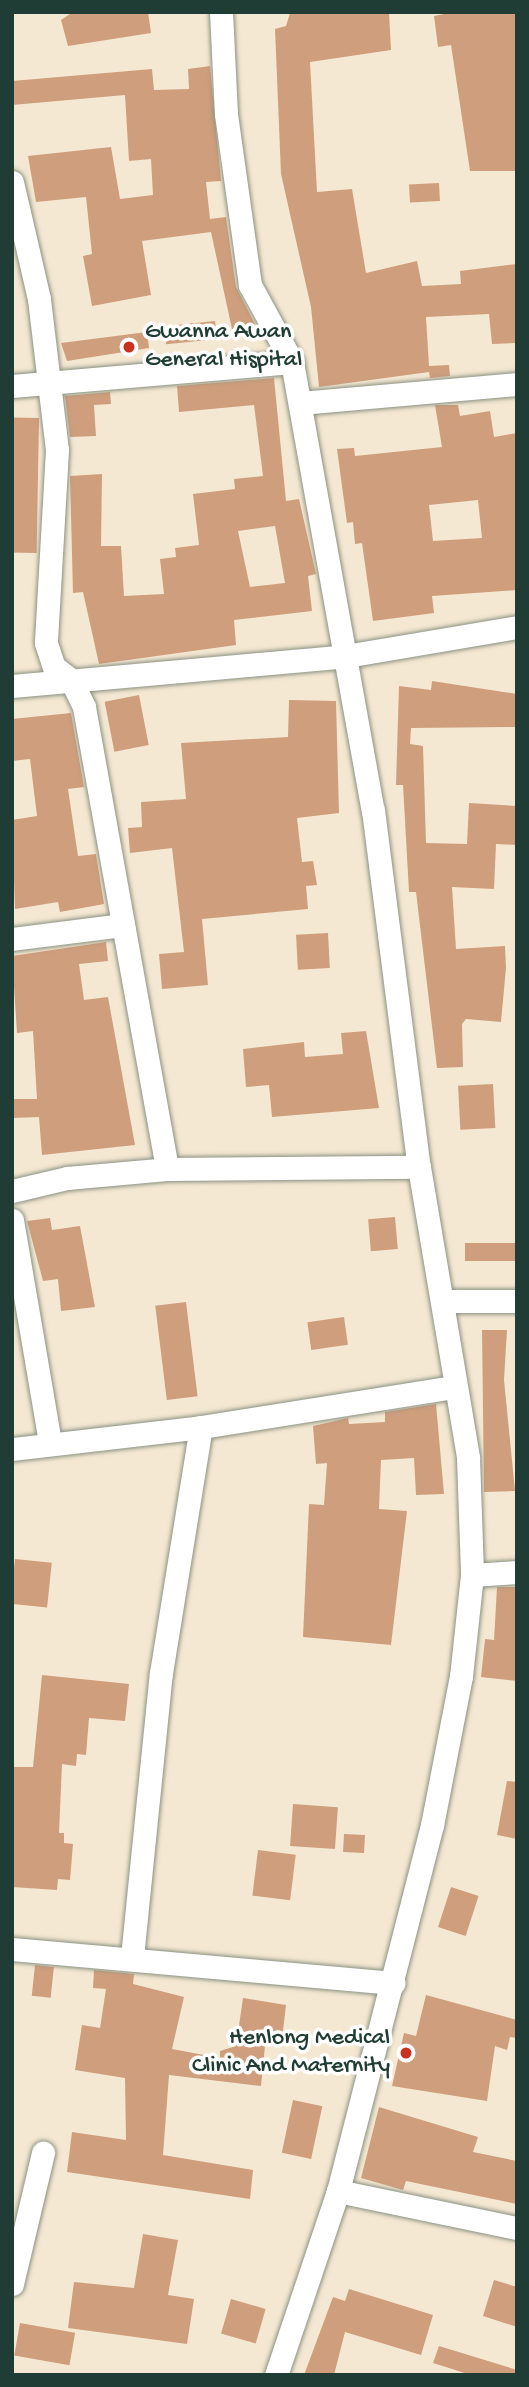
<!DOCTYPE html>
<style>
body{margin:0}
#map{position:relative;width:529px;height:2387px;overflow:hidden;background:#f5e8d2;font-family:"Gochi Hand",sans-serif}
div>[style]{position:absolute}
.building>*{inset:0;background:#cf9e7c;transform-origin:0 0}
.roads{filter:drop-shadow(0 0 2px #8a9283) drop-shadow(0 0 2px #8a9283)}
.minor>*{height:23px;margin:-11.5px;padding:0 11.5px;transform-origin:11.5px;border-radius:11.5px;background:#fff}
.dots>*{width:19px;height:19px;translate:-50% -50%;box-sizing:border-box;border:4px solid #fff;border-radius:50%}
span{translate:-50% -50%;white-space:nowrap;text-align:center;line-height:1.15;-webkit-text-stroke:7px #fff;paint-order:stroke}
.poi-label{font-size:24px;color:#1f3d34}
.left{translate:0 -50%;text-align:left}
.right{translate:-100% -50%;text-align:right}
.frame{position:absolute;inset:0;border:14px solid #1f3d34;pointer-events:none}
</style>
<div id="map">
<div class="building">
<div style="clip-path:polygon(73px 12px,148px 12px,151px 33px,68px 46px,61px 20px)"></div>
<div style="clip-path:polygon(389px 12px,391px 50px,310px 62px,317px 192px,352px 189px,366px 273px,417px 261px,422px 286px,461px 284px,460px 271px,517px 264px,517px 343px,492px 344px,489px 314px,426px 317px,429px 366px,449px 365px,450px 376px,430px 378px,429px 372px,319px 387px,311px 307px,281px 174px,275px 29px,286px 26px,290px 13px)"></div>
<div style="clip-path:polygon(454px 12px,517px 12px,517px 171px,470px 171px,451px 45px,438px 47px,434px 16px)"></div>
<div style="clip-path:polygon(210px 66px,221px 181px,206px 182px,210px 219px,226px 217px,236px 287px,255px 324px,232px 329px,211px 232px,142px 241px,151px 295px,92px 306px,83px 256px,92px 254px,86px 197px,36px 202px,28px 156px,111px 147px,120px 199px,153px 195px,151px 159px,129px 161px,125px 95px,12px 105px,12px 81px,152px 69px,154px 90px,189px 89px,188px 69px)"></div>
<div style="left:439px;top:183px;width:18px;height:30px;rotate:87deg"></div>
<div style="left:215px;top:321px;width:18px;height:51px;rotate:84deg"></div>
<div style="clip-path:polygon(147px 332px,149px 348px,67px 361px,61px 343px)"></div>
<div style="clip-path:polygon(evenodd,274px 378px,286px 501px,299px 499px,316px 574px,308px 576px,312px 611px,234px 620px,236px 645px,99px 664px,83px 592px,73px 593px,70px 476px,102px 474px,101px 546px,121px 546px,124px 596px,164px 594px,160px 559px,176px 557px,175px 548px,199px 545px,193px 494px,235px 489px,234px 479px,263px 476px,254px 405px,179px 412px,177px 386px,274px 378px,275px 526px,285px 583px,250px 587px,238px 531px,275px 526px)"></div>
<div style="clip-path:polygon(110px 392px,111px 404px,94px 405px,96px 436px,70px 437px,65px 396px)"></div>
<div style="clip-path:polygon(evenodd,435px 405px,458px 405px,460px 416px,490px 411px,494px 437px,517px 433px,517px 590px,432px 596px,434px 613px,373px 621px,362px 543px,355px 544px,353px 522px,347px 523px,337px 449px,354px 448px,355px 456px,442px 447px,435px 405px,478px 500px,482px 538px,433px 541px,429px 505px,478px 500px)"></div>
<div style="left:39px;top:418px;width:135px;height:27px;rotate:91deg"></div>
<div style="clip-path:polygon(432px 681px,517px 694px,517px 727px,411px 728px,410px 744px,423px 746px,426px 843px,467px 844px,469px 803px,517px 806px,517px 845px,496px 844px,494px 889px,452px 887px,456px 949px,505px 946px,506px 968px,501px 1022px,466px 1019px,462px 1024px,463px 1067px,437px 1068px,416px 892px,409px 892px,403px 785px,396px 785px,399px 686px,431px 690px)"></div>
<div style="left:139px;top:695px;width:51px;height:35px;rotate:79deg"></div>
<div style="clip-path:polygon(289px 700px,336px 701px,339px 813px,297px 818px,302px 862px,313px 861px,317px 885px,306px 886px,308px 909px,202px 919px,208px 985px,162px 989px,159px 954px,184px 952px,172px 848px,130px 853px,128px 828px,142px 827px,141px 802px,186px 799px,181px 743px,288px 737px)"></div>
<div style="clip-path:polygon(71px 713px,84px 787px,68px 789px,78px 856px,96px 854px,104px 904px,60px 912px,58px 902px,15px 909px,12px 820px,37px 816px,30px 759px,12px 761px,12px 719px)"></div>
<div style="left:328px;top:933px;width:35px;height:32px;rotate:87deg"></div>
<div style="clip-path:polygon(106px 942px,108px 961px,79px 964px,84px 1000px,108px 997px,135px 1145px,42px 1155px,39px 1117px,12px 1118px,12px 1099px,37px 1099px,33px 1031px,17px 1033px,12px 956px)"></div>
<div style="clip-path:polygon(366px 1031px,379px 1108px,272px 1117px,269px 1085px,246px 1087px,243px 1049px,304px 1042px,305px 1057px,343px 1054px,341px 1033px)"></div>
<div style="left:493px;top:1084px;width:44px;height:35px;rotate:87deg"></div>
<div style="left:395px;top:1217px;width:32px;height:27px;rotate:85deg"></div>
<div style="clip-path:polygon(50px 1218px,52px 1230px,80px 1226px,95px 1307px,61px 1311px,58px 1279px,43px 1281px,27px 1221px)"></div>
<div style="left:517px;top:1243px;width:18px;height:52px;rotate:90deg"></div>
<div style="left:186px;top:1302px;width:95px;height:31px;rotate:83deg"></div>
<div style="left:344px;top:1317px;width:28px;height:37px;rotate:82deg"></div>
<div style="clip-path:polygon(482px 1330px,507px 1330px,504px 1380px,515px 1491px,484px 1492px)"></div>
<div style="clip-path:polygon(436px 1404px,444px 1494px,416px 1495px,414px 1458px,381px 1460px,379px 1509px,407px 1511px,391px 1645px,303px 1637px,309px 1504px,324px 1505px,327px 1463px,316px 1464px,313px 1426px,348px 1418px,349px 1424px,385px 1422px,385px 1412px)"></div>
<div style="left:15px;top:1559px;width:37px;height:45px;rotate:6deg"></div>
<div style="clip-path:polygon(497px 1587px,517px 1587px,517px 1681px,481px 1677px,485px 1639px,494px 1640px)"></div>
<div style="clip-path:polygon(42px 1675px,129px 1684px,125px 1721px,89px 1718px,86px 1755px,77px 1754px,76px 1766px,62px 1764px,59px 1833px,64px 1833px,64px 1843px,73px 1844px,70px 1880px,58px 1879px,57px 1890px,12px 1887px,12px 1767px,33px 1767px)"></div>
<div style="clip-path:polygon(507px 1781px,517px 1782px,517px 1839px,497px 1835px)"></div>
<div style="left:293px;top:1804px;width:45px;height:42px;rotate:4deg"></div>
<div style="left:344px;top:1834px;width:21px;height:18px;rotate:3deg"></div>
<div style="left:258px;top:1850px;width:38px;height:46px;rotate:7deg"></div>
<div style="left:451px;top:1887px;width:29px;height:42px;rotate:18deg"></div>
<div style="left:35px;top:1965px;width:19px;height:31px;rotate:6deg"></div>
<div style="clip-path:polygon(94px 1970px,134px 1974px,133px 1984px,184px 1997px,172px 2049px,220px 2058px,220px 2051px,236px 2046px,243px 1998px,286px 2005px,282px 2039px,266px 2036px,261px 2086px,169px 2075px,163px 2155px,253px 2170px,250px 2199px,67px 2172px,72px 2132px,126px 2140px,125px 2078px,75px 2070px,82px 2025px,100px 2028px,106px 1989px,93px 1988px)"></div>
<div style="clip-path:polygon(426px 1995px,517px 2020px,517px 2038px,510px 2037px,507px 2050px,495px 2046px,487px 2101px,392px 2086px,404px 2033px,416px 2036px)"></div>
<div style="left:293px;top:2100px;width:30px;height:54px;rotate:12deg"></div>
<div style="clip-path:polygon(379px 2107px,478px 2137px,473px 2152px,517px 2161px,517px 2204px,406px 2181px,403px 2190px,361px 2178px)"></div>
<div style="clip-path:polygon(143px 2234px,178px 2240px,168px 2295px,194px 2299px,187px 2344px,68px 2328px,74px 2282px,134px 2288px)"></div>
<div style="clip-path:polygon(494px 2280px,517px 2287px,517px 2327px,483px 2316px)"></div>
<div style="clip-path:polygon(349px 2289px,433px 2315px,421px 2355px,345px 2332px,334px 2375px,304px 2375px,333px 2297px,345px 2301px)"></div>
<div style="left:231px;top:2299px;width:36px;height:36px;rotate:16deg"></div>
<div style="left:20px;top:2323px;width:56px;height:33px;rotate:10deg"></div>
<div style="clip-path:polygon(439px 2346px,517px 2370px,516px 2375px,471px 2375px,433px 2363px)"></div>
</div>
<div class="roads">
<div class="minor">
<div style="left:221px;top:12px;width:102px;rotate:87.2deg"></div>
<div style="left:226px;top:114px;width:173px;rotate:82deg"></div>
<div style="left:250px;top:285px;width:88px;rotate:61.4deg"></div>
<div style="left:292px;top:362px;width:455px;rotate:79.8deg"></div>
<div style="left:373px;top:810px;width:360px;rotate:82.7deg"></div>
<div style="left:419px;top:1167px;width:295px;rotate:80.4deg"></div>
<div style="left:468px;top:1458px;width:117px;rotate:88deg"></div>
<div style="left:472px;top:1575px;width:102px;rotate:96.2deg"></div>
<div style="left:461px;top:1676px;width:152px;rotate:101deg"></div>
<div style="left:432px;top:1825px;width:378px;rotate:104.4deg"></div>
<div style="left:338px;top:2191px;width:194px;rotate:108.6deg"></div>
<div style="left:12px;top:182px;width:120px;rotate:77deg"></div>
<div style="left:39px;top:299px;width:152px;rotate:83.2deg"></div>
<div style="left:57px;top:450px;width:193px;rotate:93.3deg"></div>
<div style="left:46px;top:643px;width:25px;rotate:72deg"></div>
<div style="left:54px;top:667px;width:21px;rotate:37deg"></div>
<div style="left:71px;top:680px;width:30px;rotate:64deg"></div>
<div style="left:84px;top:707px;width:469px;rotate:79.8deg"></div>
<div style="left:12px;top:386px;width:281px;rotate:-4.9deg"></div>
<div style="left:300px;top:403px;width:218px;rotate:-5deg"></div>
<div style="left:12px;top:686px;width:335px;rotate:-5.1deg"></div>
<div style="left:346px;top:656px;width:173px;rotate:-9.6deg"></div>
<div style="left:12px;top:939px;width:112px;rotate:-7.2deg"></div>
<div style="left:12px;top:1191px;width:57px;rotate:-13.3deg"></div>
<div style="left:67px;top:1178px;width:100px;rotate:-5.1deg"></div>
<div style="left:167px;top:1169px;width:252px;rotate:-0.5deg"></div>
<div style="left:12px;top:1220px;width:225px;rotate:80.3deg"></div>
<div style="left:443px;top:1301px;width:74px"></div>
<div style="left:12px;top:1449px;width:190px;rotate:-6.6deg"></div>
<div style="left:201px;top:1427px;width:256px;rotate:-9deg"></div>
<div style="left:472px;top:1575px;width:45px;rotate:-3.8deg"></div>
<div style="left:12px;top:1949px;width:383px;rotate:5.1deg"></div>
<div style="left:132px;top:1957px;width:285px;rotate:-84.2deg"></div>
<div style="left:161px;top:1673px;width:249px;rotate:-80.8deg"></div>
<div style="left:338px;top:2191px;width:183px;rotate:11.7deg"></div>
<div style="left:12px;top:2284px;width:135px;rotate:-76.7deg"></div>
</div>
</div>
<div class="dots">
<div style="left:129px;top:347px;background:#c8321e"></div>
<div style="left:406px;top:2053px;background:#c8321e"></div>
</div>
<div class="poi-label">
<span class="left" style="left:145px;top:347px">Gwanna Awan<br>General Hispital</span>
<span class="right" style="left:390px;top:2053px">Henlong Medical<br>Clinic And Maternity</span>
</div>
<div class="frame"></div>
</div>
